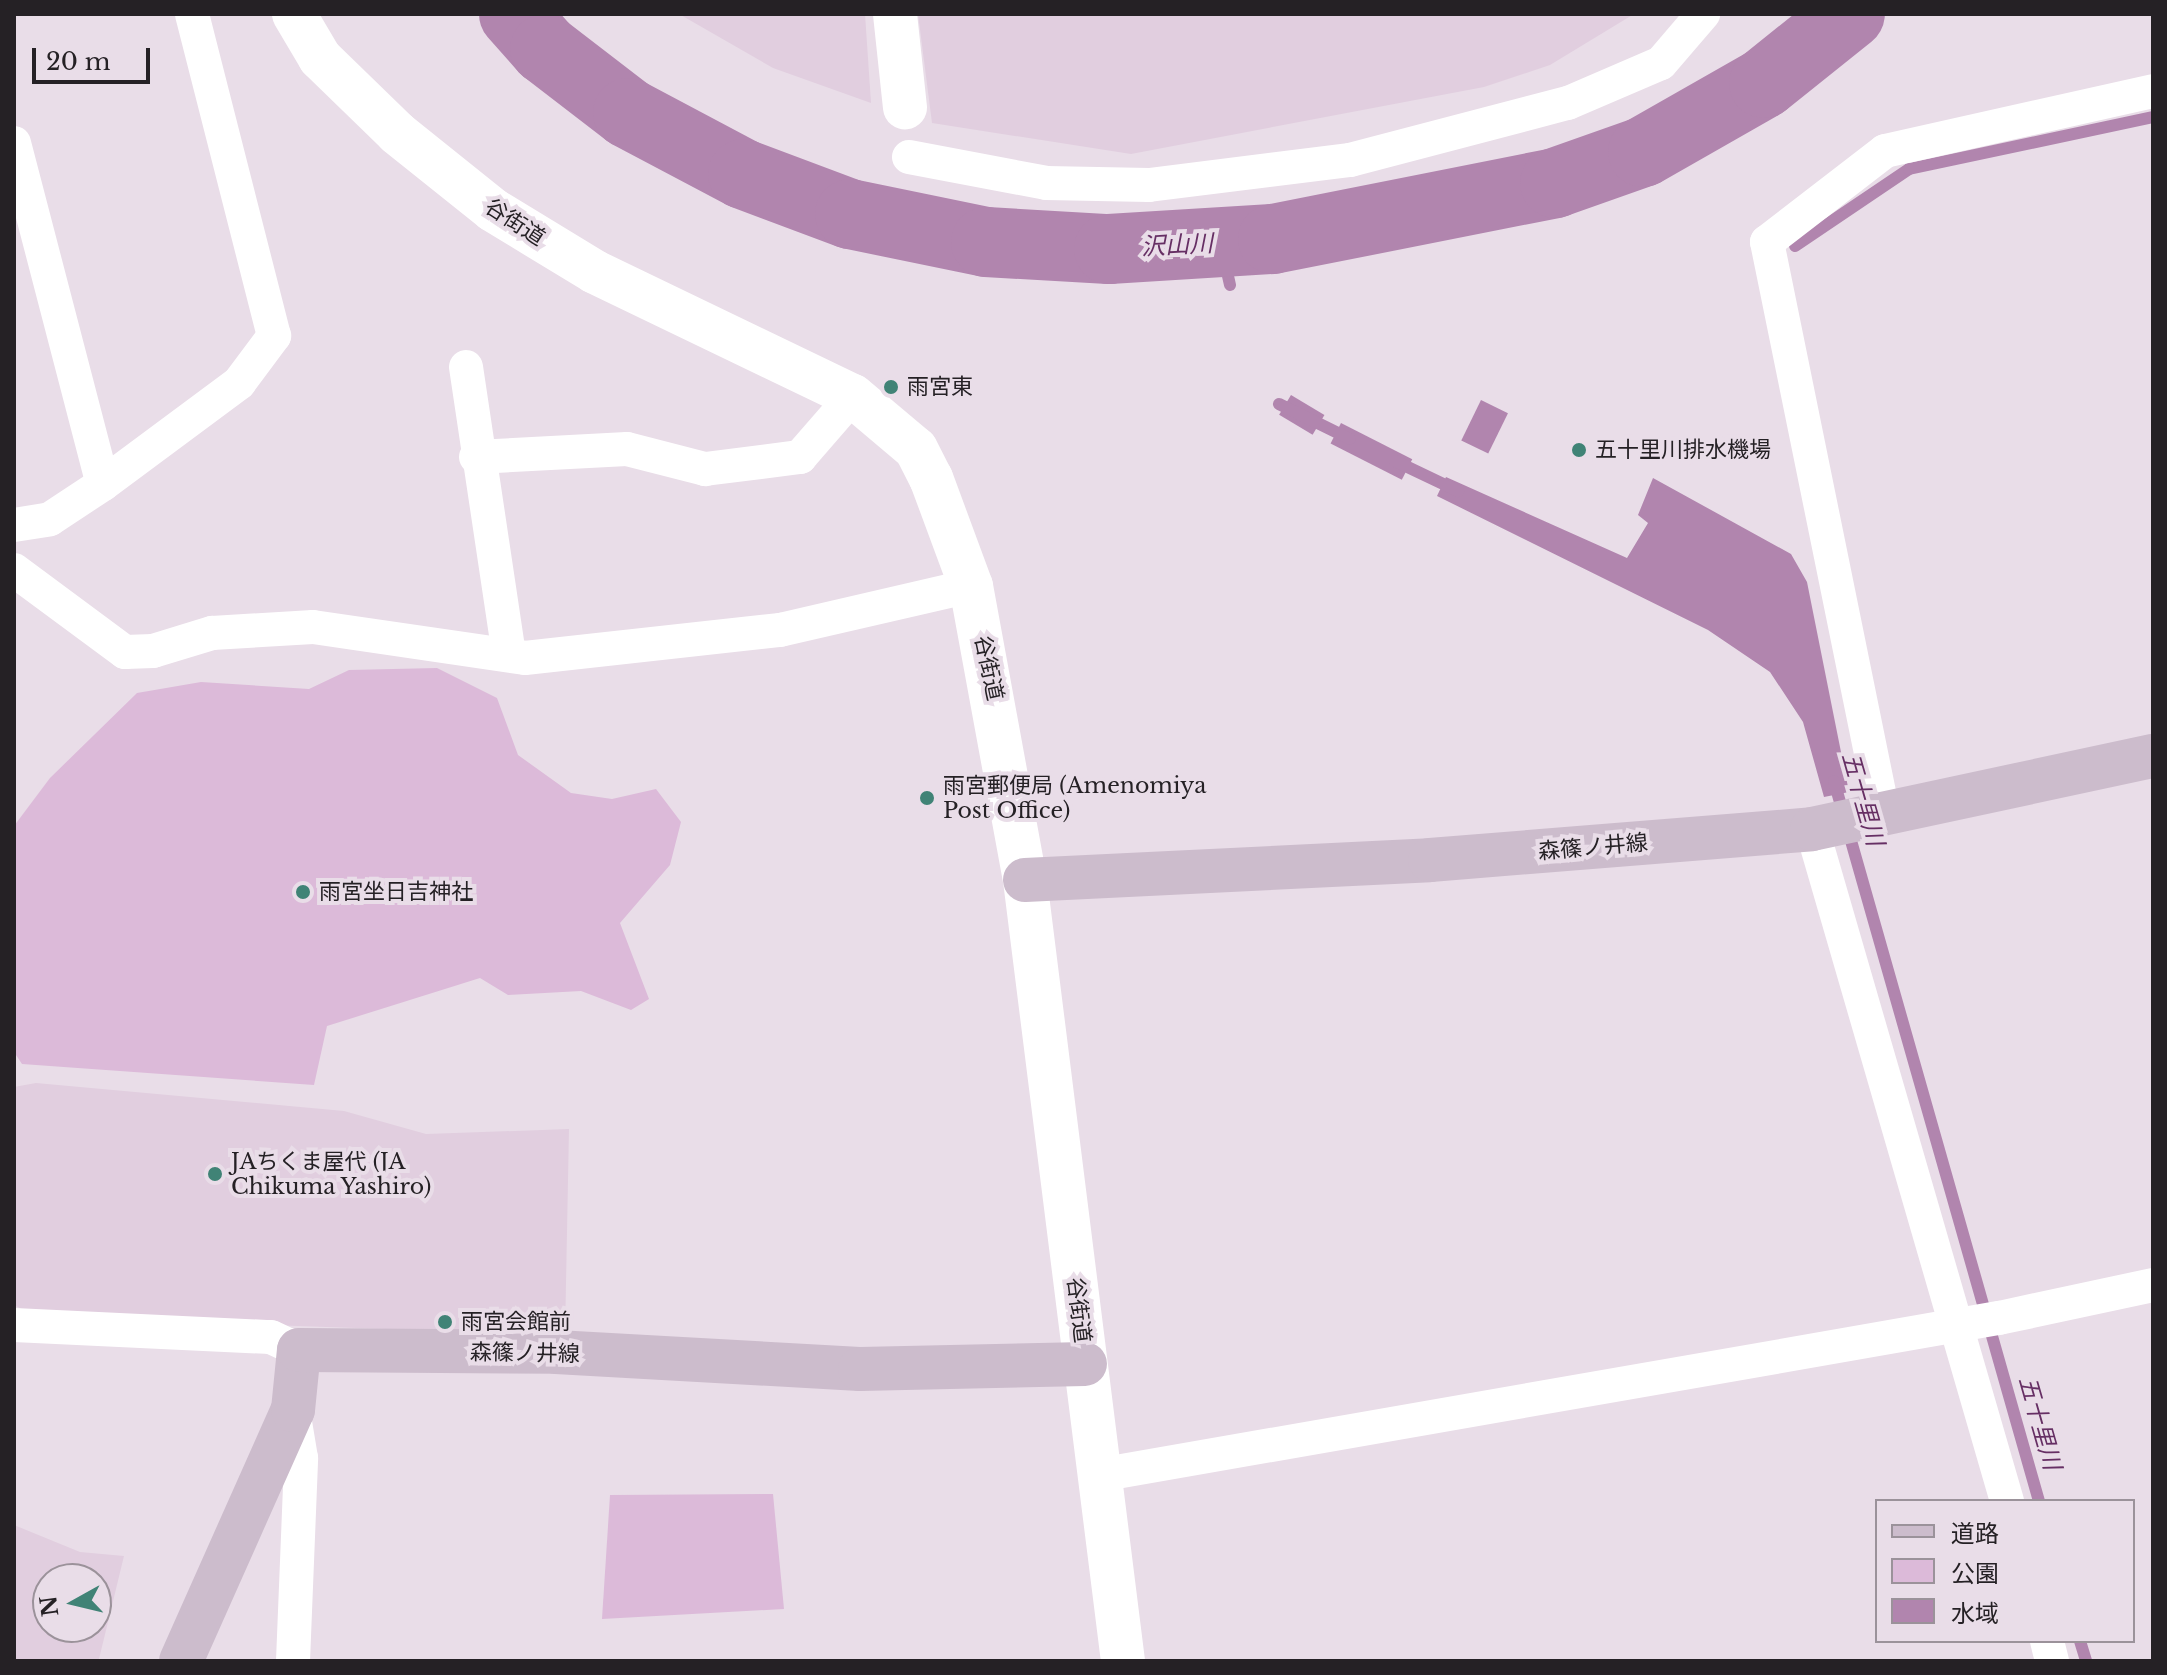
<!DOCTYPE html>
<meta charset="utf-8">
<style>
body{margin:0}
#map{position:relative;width:2167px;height:1675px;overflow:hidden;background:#e9dde8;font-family:"Libre Baskerville","Noto Sans JP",serif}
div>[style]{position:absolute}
.built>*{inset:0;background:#e1cedf}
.green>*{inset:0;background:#dcbad9}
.water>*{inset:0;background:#b185ae;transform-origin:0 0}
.stream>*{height:12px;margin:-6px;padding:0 6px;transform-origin:6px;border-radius:6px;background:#b185ae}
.river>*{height:70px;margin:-35px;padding:0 35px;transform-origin:35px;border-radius:35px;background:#b185ae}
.minor>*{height:34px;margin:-17px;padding:0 17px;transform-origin:17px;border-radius:17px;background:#fff}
.tertiary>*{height:44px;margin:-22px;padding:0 22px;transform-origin:22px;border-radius:22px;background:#fff}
.secondary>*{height:44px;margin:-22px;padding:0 22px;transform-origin:22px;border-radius:22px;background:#ccbccc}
.dots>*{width:22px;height:22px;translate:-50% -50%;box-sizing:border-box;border:4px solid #e9dde8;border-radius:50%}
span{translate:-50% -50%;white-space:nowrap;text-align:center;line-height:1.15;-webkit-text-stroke:8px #e9dde8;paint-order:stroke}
.street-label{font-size:22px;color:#252125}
.poi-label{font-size:22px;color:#252125}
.left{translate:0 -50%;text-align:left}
.water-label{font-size:24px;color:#662f64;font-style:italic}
.frame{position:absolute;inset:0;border:16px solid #252125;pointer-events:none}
.legend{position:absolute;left:1875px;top:1499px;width:260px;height:144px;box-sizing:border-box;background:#e9dde8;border:2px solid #9b929a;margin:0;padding:10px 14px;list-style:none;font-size:24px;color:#252125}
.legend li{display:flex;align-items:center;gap:16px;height:40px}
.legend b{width:40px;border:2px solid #9b929a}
.north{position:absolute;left:32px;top:1563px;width:80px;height:80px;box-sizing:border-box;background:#e9dde8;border:2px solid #9b929a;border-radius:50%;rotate:262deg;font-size:22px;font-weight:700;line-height:32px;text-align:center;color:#252125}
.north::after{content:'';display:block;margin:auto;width:28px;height:36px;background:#408376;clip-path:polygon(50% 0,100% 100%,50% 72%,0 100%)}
.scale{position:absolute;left:32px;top:48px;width:118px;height:36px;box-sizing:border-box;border:4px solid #252125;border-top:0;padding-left:10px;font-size:24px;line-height:28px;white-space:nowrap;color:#252125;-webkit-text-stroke:6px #e9dde8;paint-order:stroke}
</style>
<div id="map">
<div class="built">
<div style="clip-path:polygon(679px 14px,865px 14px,871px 103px,773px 68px)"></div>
<div style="clip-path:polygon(918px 14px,1634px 14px,1550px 65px,1484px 87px,1131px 154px,932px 123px)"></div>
<div style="clip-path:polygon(36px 1083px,344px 1111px,426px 1134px,569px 1129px,565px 1335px,37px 1317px,14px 1305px,14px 1087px)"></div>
<div style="clip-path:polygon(evenodd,14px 1525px,80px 1552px,124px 1556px,99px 1659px,117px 1661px,14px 1661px,14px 1525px,48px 1579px,96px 1579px,96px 1627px,48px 1627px,48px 1579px)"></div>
</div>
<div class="green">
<div style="clip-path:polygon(437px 668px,497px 698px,518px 755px,571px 793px,612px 799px,656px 789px,681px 822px,670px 865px,620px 923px,649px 999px,631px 1010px,581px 991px,508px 995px,480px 978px,327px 1026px,314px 1085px,22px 1064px,14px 1052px,14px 826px,50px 778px,137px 693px,201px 682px,309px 689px,349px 670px)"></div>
<div style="clip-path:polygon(773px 1494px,784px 1609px,602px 1619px,610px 1495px)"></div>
</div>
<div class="water">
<div style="left:1291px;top:395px;width:39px;height:23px;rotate:31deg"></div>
<div style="left:1481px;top:400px;width:30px;height:45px;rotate:26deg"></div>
<div style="left:1341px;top:423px;width:80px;height:23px;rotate:27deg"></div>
<div style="clip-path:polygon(1446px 477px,1627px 558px,1648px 523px,1638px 515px,1653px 478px,1791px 554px,1807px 582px,1849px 792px,1824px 797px,1803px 722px,1770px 672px,1708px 630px,1437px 496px)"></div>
</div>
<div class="stream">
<div style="left:1221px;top:245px;width:41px;rotate:77.3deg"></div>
<div style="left:1795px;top:246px;width:138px;rotate:-34deg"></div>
<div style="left:1909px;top:169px;width:249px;rotate:-12deg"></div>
<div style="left:1279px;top:404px;width:79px;rotate:26.2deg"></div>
<div style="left:1395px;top:461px;width:70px;rotate:25.5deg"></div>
<div style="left:1834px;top:781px;width:749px;rotate:74.11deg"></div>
<div style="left:2080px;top:1641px;width:21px;rotate:73deg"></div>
</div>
<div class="river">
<div style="left:514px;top:14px;width:47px;rotate:48.5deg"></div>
<div style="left:545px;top:49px;width:105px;rotate:37.6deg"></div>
<div style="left:628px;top:113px;width:130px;rotate:27.9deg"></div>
<div style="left:743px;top:174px;width:114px;rotate:20.5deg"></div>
<div style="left:850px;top:214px;width:139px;rotate:11.6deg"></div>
<div style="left:986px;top:242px;width:123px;rotate:3.3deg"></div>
<div style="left:1109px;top:249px;width:164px;rotate:-3.5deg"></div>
<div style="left:1273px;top:239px;width:288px;rotate:-11.2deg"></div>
<div style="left:1555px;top:183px;width:93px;rotate:-19.4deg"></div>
<div style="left:1643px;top:152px;width:139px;rotate:-29.7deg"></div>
<div style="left:1764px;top:83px;width:110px;rotate:-38.7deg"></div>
</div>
<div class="minor">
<div style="left:14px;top:143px;width:352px;rotate:75.4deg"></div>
<div style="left:103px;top:484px;width:169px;rotate:-36.6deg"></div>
<div style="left:239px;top:383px;width:59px;rotate:-53.3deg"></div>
<div style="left:274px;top:336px;width:332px;rotate:-104.3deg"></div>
<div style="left:909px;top:157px;width:139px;rotate:10.7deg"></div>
<div style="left:1046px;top:183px;width:103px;rotate:1.1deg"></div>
<div style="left:1149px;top:185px;width:203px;rotate:-7.1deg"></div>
<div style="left:1350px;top:160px;width:225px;rotate:-14.7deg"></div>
<div style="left:1568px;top:103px;width:101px;rotate:-23.3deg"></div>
<div style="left:1661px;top:63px;width:65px;rotate:-49.4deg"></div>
<div style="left:466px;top:367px;width:291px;rotate:81.5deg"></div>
<div style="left:476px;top:457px;width:151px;rotate:-3deg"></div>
<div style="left:627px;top:449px;width:81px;rotate:14.4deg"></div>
<div style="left:705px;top:469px;width:96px;rotate:-7.2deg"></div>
<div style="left:800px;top:457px;width:81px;rotate:-49deg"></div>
<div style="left:14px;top:525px;width:36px;rotate:-9deg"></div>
<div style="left:50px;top:519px;width:64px;rotate:-33.4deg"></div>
<div style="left:14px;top:570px;width:138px;rotate:36.5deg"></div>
<div style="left:125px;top:652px;width:28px;rotate:-2deg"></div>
<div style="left:153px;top:651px;width:62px;rotate:-17deg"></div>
<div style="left:212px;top:633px;width:101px;rotate:-3.4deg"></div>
<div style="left:313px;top:627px;width:214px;rotate:8.3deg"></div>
<div style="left:525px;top:658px;width:257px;rotate:-6.3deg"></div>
<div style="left:780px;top:630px;width:196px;rotate:-13deg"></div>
<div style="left:1884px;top:817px;width:587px;rotate:-101.5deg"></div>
<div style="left:1767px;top:242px;width:149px;rotate:-37.6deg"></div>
<div style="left:1885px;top:151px;width:275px;rotate:-12.6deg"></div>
<div style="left:1812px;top:829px;width:700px;rotate:73.82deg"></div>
<div style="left:14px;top:1325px;width:257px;rotate:2.7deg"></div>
<div style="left:271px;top:1337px;width:31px;rotate:25deg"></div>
<div style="left:1099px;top:1475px;width:914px;rotate:-9.9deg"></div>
<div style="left:1999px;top:1318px;width:157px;rotate:-12.1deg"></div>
<div style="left:2047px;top:1641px;width:21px;rotate:76deg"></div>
<div style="left:293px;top:1661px;width:203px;rotate:-87.7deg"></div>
<div style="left:301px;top:1458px;width:49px;rotate:-99.5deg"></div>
</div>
<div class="tertiary">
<div style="left:294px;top:14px;width:51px;rotate:59.4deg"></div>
<div style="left:320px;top:58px;width:107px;rotate:44.2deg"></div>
<div style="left:397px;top:133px;width:123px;rotate:38.7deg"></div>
<div style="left:493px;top:210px;width:119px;rotate:31.3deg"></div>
<div style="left:595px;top:272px;width:286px;rotate:25.7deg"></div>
<div style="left:853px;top:396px;width:82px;rotate:40.1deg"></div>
<div style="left:916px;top:449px;width:33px;rotate:63deg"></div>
<div style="left:931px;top:478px;width:115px;rotate:69.7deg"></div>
<div style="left:971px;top:586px;width:299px;rotate:79.6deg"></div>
<div style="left:1025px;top:880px;width:787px;rotate:82.85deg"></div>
<div style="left:895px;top:14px;width:94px;rotate:83.9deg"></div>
</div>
<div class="secondary">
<div style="left:1025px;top:880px;width:405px;rotate:-2.8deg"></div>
<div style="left:1430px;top:860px;width:383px;rotate:-4.6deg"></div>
<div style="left:1812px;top:829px;width:349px;rotate:-12.1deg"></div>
<div style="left:181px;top:1661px;width:275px;rotate:-66deg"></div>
<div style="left:293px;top:1410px;width:60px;rotate:-84.3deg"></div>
<div style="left:299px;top:1350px;width:257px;rotate:0.4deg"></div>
<div style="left:556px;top:1352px;width:304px;rotate:3.2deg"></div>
<div style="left:860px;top:1369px;width:225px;rotate:-1.3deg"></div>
</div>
<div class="dots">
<div style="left:891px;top:387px;background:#408376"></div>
<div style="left:1579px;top:450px;background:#408376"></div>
<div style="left:927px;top:798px;background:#408376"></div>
<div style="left:303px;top:892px;background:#408376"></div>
<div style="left:215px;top:1174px;background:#408376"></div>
<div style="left:445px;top:1322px;background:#408376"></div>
</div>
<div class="street-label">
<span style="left:515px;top:222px;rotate:33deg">谷街道</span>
<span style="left:989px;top:668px;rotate:78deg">谷街道</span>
<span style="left:1593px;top:847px;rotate:-5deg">森篠ノ井線</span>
<span style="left:1079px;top:1310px;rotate:83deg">谷街道</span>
<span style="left:525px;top:1353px;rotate:1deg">森篠ノ井線</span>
</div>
<div class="poi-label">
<span class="left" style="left:907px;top:387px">雨宮東</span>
<span class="left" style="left:1595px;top:450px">五十里川排水機場</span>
<span class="left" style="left:943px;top:798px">雨宮郵便局 (Amenomiya<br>Post Office)</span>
<span class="left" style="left:319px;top:892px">雨宮坐日吉神社</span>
<span class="left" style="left:231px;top:1174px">JAちくま屋代 (JA<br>Chikuma Yashiro)</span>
<span class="left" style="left:461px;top:1322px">雨宮会館前</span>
</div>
<div class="water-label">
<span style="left:1177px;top:245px;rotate:-3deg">沢山川</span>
<span style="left:1863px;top:799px;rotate:74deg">五十里川</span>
<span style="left:2040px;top:1423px;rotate:74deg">五十里川</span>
</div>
<div class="frame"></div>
<ul class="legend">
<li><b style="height:10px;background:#ccbccc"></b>道路</li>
<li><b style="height:22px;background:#dcbad9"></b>公園</li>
<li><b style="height:22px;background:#b185ae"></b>水域</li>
</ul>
<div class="north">N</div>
<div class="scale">20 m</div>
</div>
